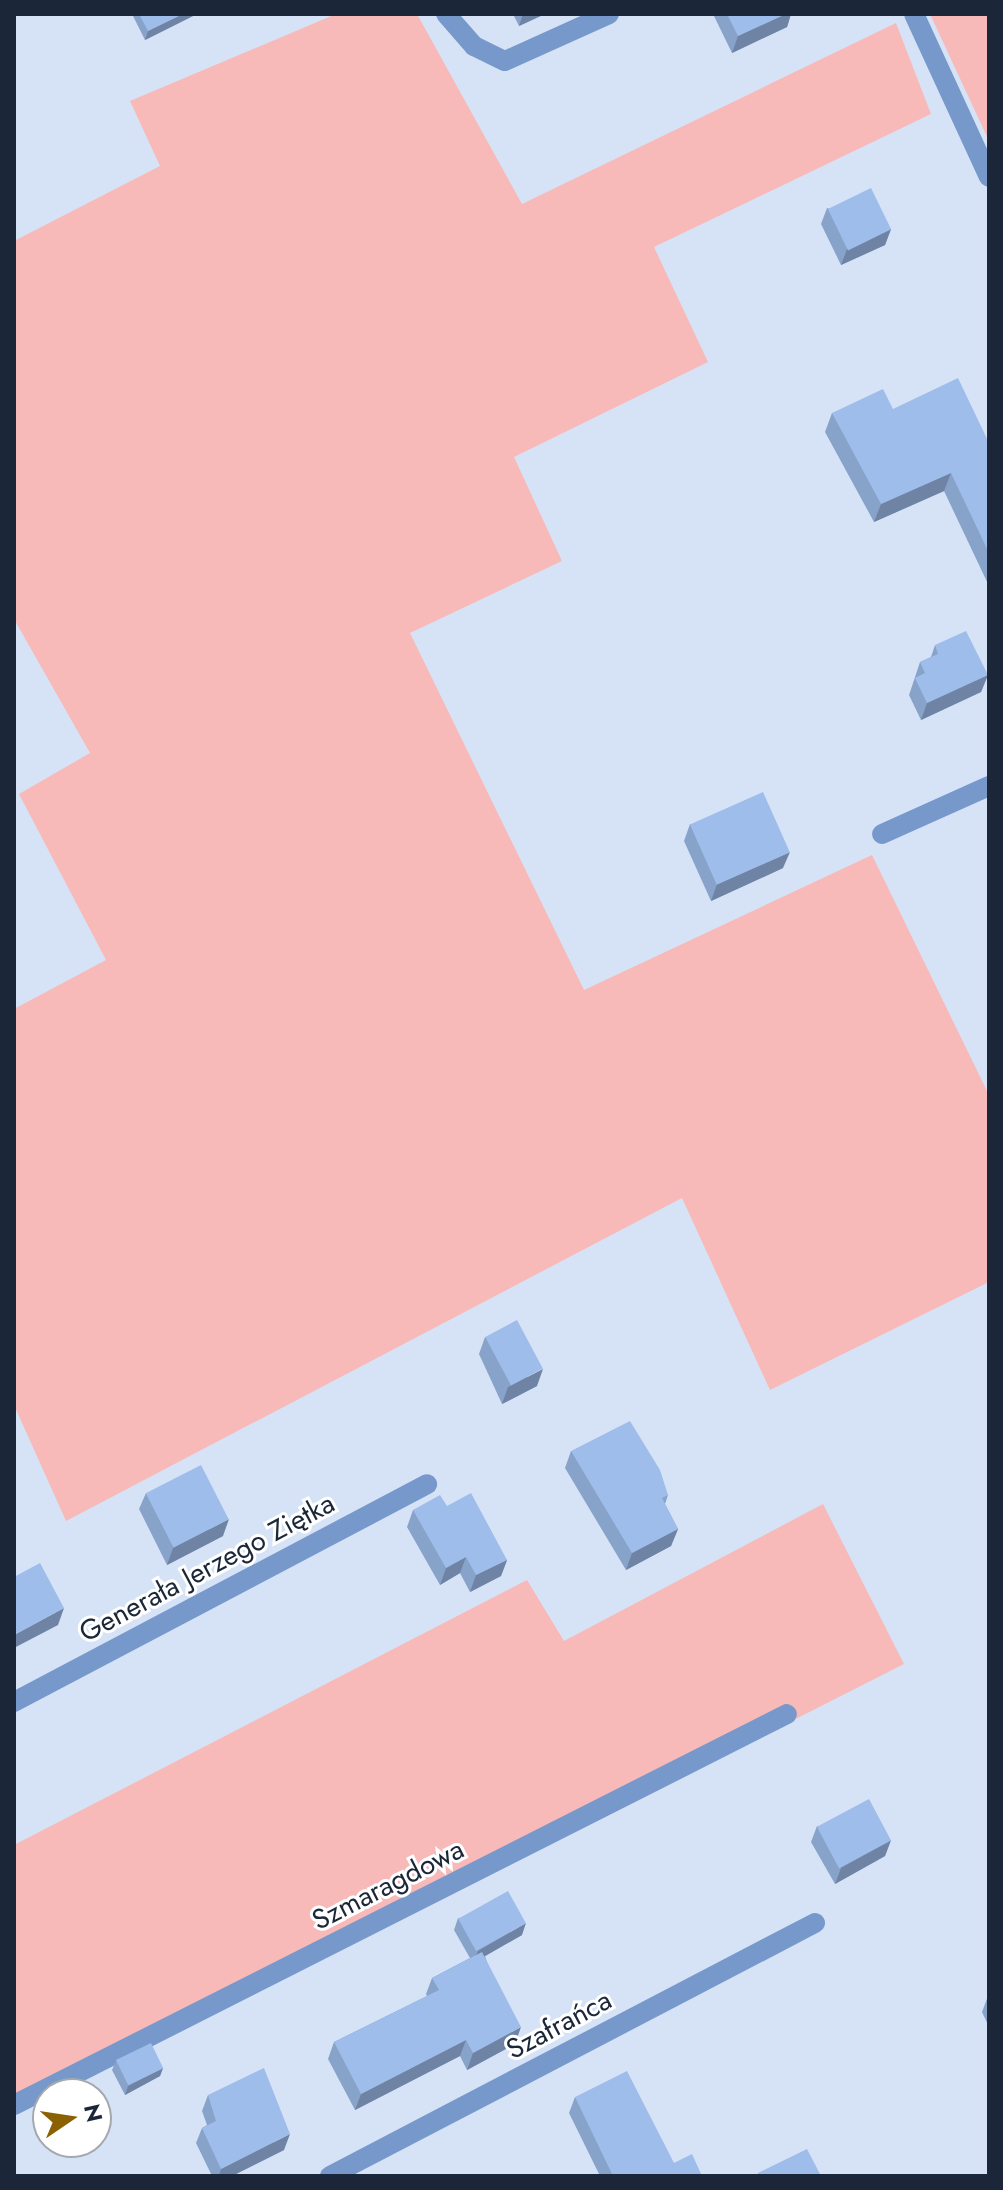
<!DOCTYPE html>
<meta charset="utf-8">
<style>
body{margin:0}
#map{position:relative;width:1003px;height:2190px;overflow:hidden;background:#d6e3f6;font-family:Jost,sans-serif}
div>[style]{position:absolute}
.green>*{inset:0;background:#f8b9b9}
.minor>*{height:20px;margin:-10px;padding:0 10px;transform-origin:10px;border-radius:10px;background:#7698cb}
.wall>*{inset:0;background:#88a3c9}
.shaded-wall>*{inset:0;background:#6f84a4}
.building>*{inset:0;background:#9ebdea;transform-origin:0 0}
span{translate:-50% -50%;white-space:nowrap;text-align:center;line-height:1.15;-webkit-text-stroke:6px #fff;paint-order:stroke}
.street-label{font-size:28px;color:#1b2738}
.frame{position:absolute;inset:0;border:16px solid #1b2738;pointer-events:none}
.north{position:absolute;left:32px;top:2078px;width:80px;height:80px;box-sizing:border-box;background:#fff;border:2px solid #a4a9af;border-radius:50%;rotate:77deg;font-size:22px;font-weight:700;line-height:32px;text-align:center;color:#1b2738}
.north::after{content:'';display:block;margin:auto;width:28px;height:36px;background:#8c6104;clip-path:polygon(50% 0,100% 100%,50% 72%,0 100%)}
</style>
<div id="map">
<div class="green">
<div style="clip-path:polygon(336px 14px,417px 14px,522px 204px,896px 23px,931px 114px,654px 247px,708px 362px,514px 457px,562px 561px,410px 633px,584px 990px,872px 855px,989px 1095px,989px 1282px,770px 1390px,682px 1198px,66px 1521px,14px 1405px,14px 1009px,106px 960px,19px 794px,90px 753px,14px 619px,14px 241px,160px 166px,130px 101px)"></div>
<div style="clip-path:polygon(930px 14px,989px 14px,989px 141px)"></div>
<div style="clip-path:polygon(823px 1504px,904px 1664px,14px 2115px,14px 1845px,527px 1580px,564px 1641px)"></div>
</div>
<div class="minor">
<div style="left:446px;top:14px;width:43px;rotate:48.8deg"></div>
<div style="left:474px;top:46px;width:34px;rotate:26deg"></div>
<div style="left:505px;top:61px;width:114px;rotate:-24.3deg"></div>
<div style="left:914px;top:14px;width:179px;rotate:65.3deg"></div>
<div style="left:882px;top:834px;width:117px;rotate:-24.2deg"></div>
<div style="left:14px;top:1702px;width:467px;rotate:-27.8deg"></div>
<div style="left:14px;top:2105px;width:866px;rotate:-26.83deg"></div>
<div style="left:330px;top:2176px;width:547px;rotate:-27.55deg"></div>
</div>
<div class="wall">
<div style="clip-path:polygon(132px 14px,197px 14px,145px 40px)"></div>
<div style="clip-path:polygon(513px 14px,545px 14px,519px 26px)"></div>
<div style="clip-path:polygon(713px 14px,791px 14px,787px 27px,732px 53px)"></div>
<div style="clip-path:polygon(827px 208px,891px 229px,885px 245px,841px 265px,821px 224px)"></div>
<div style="clip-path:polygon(832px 413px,989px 443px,989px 586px,944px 491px,874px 522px,825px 432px)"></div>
<div style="clip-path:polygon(935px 645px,988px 675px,981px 692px,921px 720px,909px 695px,920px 662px,931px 657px)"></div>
<div style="clip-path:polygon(690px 824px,783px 868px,711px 901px,684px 841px)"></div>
<div style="clip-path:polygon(485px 1337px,537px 1386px,502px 1404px,479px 1354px)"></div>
<div style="clip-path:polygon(571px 1451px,668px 1495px,665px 1504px,678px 1529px,671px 1546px,626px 1570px,565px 1468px)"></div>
<div style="clip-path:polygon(146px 1493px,223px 1536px,167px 1565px,139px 1509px)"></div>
<div style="clip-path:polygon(447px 1506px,507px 1560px,501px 1576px,470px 1592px,460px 1573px,440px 1585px,407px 1527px,413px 1510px)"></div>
<div style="clip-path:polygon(817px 1826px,891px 1840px,885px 1856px,835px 1884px,811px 1842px)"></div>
<div style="clip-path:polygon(458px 1918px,522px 1935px,485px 1956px,515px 2044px,467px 2070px,460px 2056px,355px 2110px,328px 2059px,334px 2042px,427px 1996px,426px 1994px,432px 1978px,470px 1958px,454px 1930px)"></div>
<div style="clip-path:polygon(988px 1996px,989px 1996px,989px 2027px,982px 2012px)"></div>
<div style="clip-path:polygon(116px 2061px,163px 2068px,160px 2076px,125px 2095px,112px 2070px)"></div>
<div style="clip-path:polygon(208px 2095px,284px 2150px,232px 2176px,212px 2176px,196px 2143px,202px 2128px,207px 2125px,202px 2111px)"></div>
<div style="clip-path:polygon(575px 2097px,674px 2163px,702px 2176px,600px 2176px,569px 2113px)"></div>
</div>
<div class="shaded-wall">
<div style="clip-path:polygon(183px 14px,197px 14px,145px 40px,148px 31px)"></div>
<div style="clip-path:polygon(523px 14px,545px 14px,519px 26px)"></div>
<div style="clip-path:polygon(786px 14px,791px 14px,787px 27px,732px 53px,738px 36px)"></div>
<div style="clip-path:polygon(891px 229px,885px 245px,841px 265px,847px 249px)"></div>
<div style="clip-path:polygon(951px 473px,944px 491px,874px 522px,881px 504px)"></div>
<div style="clip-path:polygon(988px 675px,981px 692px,921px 720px,927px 703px)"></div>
<div style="clip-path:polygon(790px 852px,783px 868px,711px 901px,717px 884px)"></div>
<div style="clip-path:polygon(543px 1369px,537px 1386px,502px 1404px,508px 1387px)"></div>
<div style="clip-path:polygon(229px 1519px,223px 1536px,167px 1565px,173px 1548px)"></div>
<div style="clip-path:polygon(678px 1529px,671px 1546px,626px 1570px,632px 1553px)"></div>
<div style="clip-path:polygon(466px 1557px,460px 1573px,440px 1585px,446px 1568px)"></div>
<div style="clip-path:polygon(507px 1560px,501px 1576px,470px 1592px,476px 1575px)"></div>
<div style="clip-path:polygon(64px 1608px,58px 1625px,14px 1648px,14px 1635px)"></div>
<div style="clip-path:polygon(891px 1840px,885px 1856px,835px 1884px,841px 1868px)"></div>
<div style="clip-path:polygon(526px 1923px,522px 1935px,473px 1963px,478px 1951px)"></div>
<div style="clip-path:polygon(521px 2027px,515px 2044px,467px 2070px,473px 2053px)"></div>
<div style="clip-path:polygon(466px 2040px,460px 2056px,355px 2110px,361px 2094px)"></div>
<div style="clip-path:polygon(163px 2068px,160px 2076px,125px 2095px,128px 2086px)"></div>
<div style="clip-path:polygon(290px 2134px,284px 2150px,232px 2176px,219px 2176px,221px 2169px)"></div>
</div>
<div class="building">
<div style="clip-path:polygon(139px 14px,183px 14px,148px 31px)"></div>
<div style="clip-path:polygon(727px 14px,786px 14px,738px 36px)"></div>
<div style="left:871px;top:188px;width:46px;height:48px;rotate:64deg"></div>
<div style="clip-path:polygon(958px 378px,989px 443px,989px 553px,951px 473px,881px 504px,832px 413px,883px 389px,893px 409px)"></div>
<div style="clip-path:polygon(966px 631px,988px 675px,927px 703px,915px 678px,925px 673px,920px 662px,938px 654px,935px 645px)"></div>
<div style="left:763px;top:792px;width:66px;height:80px;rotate:66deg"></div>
<div style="left:517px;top:1320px;width:55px;height:36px;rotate:62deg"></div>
<div style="clip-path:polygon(630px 1421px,660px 1470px,668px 1495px,662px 1498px,678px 1529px,632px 1553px,571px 1451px)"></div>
<div style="left:201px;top:1465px;width:61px;height:62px;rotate:63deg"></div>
<div style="clip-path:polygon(471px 1493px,507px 1560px,476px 1575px,466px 1557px,446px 1568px,413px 1510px,440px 1495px,447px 1506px)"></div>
<div style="clip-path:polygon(40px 1563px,64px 1608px,14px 1635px,14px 1577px)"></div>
<div style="left:869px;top:1799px;width:47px;height:59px;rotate:62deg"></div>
<div style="left:508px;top:1891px;width:37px;height:57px;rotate:61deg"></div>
<div style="clip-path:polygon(482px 1952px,521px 2027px,473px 2053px,466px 2040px,361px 2094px,334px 2042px,439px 1990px,432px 1978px)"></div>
<div style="left:151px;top:2043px;width:28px;height:39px;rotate:64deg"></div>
<div style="clip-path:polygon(264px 2068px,290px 2134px,221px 2169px,202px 2128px,216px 2121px,208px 2095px)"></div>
<div style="clip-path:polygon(627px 2071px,674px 2163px,692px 2154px,702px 2176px,613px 2176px,575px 2097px)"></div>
<div style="clip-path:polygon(807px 2149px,821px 2176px,759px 2176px,758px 2173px)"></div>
</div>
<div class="street-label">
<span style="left:207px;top:1568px;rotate:-28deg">Generała Jerzego Ziętka</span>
<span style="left:388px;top:1885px;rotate:-27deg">Szmaragdowa</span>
<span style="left:559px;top:2025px;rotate:-28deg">Szafrańca</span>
</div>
<div class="frame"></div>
<div class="north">N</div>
</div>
